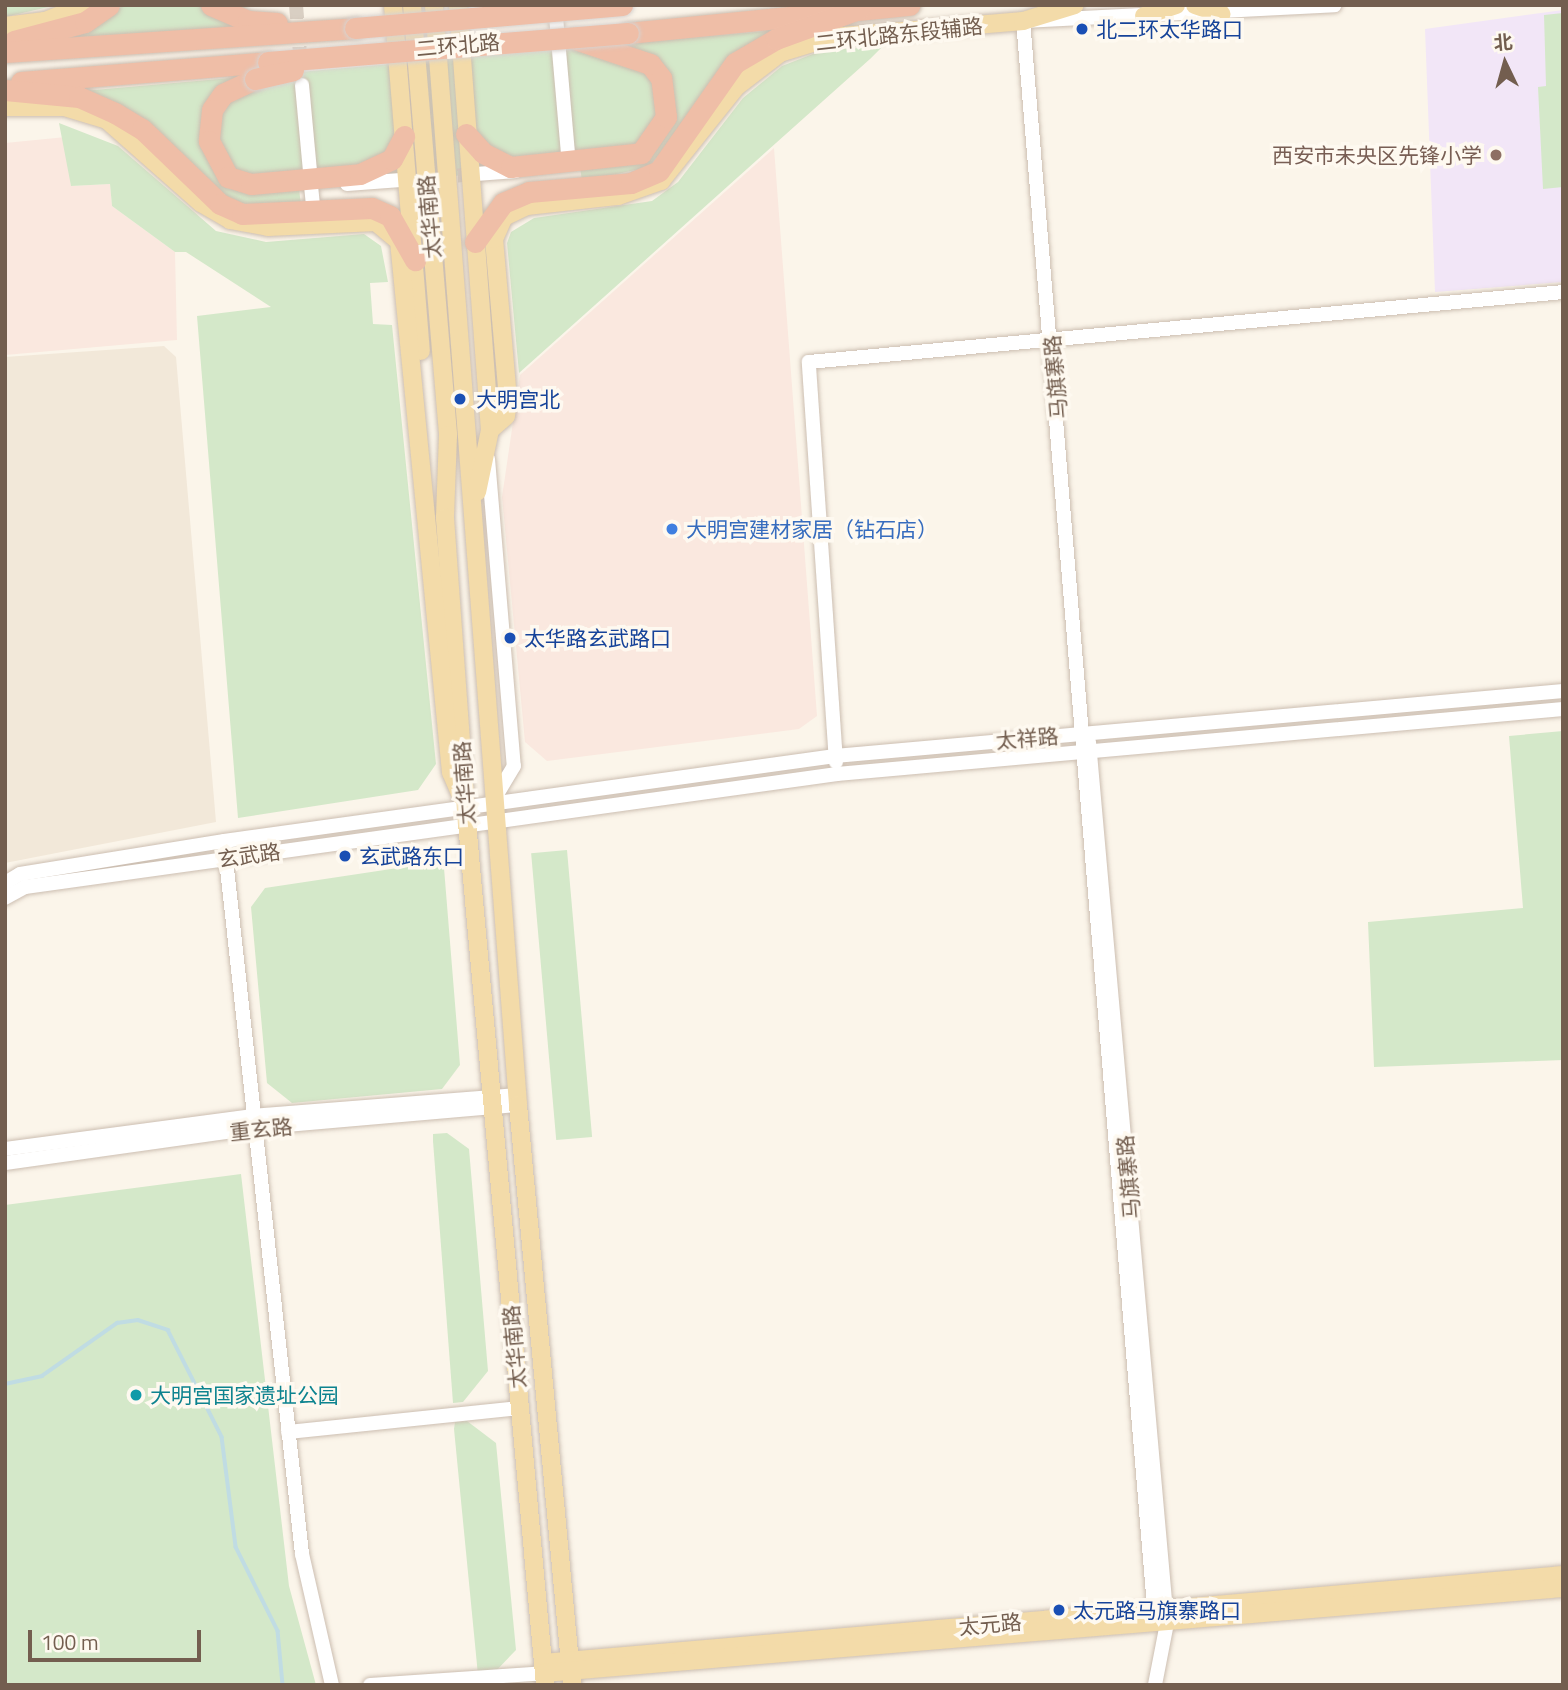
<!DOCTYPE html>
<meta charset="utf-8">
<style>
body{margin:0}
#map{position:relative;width:1568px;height:1690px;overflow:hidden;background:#fbf5ea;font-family:"Titillium Web","Noto Sans SC",sans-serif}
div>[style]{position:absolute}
.residential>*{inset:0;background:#f2e8d9}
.commercial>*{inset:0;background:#fae8df}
.education>*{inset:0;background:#f2e6f7}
.green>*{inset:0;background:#d4e8c9;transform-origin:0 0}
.stream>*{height:3.5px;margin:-1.75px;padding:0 1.75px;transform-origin:1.75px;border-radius:1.75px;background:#c0dce3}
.minor-tunnel>*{height:14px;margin-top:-7px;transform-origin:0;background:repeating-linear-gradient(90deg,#d9cfc3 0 14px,transparent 0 21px)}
.roads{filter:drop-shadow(0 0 2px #ccbeb1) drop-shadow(0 0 2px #ccbeb1)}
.minor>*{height:14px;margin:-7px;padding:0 7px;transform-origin:7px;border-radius:7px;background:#fff}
.major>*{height:18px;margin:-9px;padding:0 9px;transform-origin:9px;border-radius:9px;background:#f3dba9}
.highway>*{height:21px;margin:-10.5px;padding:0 10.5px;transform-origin:10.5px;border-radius:10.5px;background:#efbea7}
.bridges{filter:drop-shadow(0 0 2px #d8d2ce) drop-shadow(0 0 2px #d8d2ce)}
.highway-bridge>*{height:21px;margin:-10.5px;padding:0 10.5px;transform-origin:10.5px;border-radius:10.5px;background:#efbea7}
.dots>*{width:19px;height:19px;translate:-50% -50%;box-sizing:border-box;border:4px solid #fef9f0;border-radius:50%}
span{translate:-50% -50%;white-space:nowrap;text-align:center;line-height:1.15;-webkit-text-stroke:7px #fef9f0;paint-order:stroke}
.transit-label{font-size:21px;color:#164399}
.left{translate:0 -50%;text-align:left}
.street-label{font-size:21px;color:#735e4f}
.education-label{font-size:21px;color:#785e54}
.right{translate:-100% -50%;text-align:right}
.shop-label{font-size:21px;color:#366cbe}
.culture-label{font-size:21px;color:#0d838f}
.frame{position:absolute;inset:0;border:7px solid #735e4f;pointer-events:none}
.north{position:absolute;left:1470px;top:28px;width:70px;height:70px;-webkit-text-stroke:5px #fef9f0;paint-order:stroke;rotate:355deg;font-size:19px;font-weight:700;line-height:28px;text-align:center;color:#735e4f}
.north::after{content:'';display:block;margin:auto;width:24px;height:32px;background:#735e4f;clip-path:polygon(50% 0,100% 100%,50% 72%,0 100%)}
.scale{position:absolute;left:28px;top:1630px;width:173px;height:32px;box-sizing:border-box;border:4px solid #735e4f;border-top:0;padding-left:9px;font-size:21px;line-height:24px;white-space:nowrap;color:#735e4f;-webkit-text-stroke:5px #fef9f0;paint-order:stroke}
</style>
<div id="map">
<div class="residential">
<div style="clip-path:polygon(164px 346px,176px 357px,216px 822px,5px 863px,5px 357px)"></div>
</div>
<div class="commercial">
<div style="clip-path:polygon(66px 137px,71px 186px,110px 184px,112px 206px,175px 252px,177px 340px,5px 355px,5px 143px)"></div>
<div style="clip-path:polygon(774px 148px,817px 716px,799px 729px,547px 761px,525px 742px,502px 497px,520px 375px)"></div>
</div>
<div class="education">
<div style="clip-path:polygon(1563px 10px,1563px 282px,1435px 292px,1425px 29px)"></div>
</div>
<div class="green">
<div style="clip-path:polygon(5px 5px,57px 5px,5px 17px)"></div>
<div style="clip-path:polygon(124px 5px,276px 5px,238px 8px,233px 28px,77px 37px)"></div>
<div style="clip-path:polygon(1563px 13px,1563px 187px,1543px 189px,1538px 87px,1546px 86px,1544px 15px)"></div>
<div style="clip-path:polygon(778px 30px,756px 44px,648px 167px,582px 182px,580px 166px,299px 188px,301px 206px,254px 207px,224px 197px,83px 91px)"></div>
<div style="clip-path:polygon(882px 47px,870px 59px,519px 373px,507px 243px,511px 232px,534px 218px,652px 201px,678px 182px,743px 98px,782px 66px,823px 50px)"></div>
<div style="clip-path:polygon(59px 123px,118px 146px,216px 231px,266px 242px,364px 234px,381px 246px,388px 282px,370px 283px,373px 324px,392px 325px,436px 764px,418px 790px,238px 818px,197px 316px,271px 307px,186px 252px,175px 252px,112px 206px,110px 184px,71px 186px)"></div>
<div style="clip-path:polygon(1563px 731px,1563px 1060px,1374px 1067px,1368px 922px,1523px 908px,1509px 736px)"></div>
<div style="left:567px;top:850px;width:288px;height:36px;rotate:85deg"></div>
<div style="clip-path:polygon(430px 855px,444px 868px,460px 1065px,442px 1089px,292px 1103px,267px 1083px,251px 907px,265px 888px,411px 866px,411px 856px)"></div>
<div style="clip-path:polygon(447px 1133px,469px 1149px,488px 1371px,463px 1402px,453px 1403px,433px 1141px,433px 1134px)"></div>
<div style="clip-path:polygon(241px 1174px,289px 1586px,316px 1685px,5px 1685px,5px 1205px)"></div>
<div style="clip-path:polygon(467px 1421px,496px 1443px,516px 1650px,493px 1674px,478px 1675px,454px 1429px,455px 1422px)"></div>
</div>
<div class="stream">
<div style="left:5px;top:1384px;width:38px;rotate:-12deg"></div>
<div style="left:42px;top:1376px;width:92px;rotate:-35.2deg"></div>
<div style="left:117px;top:1323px;width:21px;rotate:-8deg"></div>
<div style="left:138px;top:1320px;width:32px;rotate:18deg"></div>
<div style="left:168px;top:1330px;width:120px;rotate:63.2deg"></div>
<div style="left:222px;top:1437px;width:111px;rotate:82.7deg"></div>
<div style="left:236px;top:1547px;width:94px;rotate:63.4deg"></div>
<div style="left:278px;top:1631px;width:54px;rotate:84.7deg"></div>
</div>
<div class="minor-tunnel">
<div style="left:296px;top:5px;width:61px;rotate:85.3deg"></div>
<div style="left:416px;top:179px;width:60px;rotate:-4.8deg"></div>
</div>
<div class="roads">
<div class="minor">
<div style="left:555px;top:5px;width:151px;rotate:85deg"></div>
<div style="left:302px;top:85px;width:87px;rotate:84.7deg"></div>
<div style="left:476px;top:174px;width:40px;rotate:-4.3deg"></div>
<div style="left:347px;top:184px;width:54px;rotate:-4.2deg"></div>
<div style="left:311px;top:186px;width:19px;rotate:84deg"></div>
<div style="left:488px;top:459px;width:308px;rotate:85.2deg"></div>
<div style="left:514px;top:766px;width:39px;rotate:121deg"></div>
<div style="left:1089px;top:742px;width:884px;rotate:84.94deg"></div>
<div style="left:1167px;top:1623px;width:63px;rotate:101deg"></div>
<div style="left:836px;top:762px;width:401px;rotate:-93.9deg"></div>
<div style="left:809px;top:362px;width:757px;rotate:-5.3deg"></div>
<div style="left:225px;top:850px;width:708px;rotate:83.76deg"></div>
<div style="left:302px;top:1554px;width:134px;rotate:77.1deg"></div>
<div style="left:5px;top:883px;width:17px;rotate:-31deg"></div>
<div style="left:20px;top:874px;width:207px;rotate:-9.2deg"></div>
<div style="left:224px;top:841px;width:617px;rotate:-7.92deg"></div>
<div style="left:835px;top:756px;width:731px;rotate:-5.1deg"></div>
<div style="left:5px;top:898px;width:23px;rotate:-29deg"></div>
<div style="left:25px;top:887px;width:820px;rotate:-7.92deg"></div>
<div style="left:837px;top:774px;width:729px;rotate:-5.12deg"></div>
<div style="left:5px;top:1149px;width:249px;rotate:-7.6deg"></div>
<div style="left:252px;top:1116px;width:266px;rotate:-4.5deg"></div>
<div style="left:5px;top:1163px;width:250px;rotate:-8deg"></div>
<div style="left:253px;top:1128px;width:266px;rotate:-5deg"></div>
<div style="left:288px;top:1432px;width:233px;rotate:-5.9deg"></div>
<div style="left:1155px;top:1619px;width:1603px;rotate:-94.72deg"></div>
<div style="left:1023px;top:21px;width:312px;rotate:-2.9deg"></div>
<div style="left:370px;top:1685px;width:174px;rotate:-3.9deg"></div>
</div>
<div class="major">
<div style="left:393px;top:5px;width:347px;rotate:85.4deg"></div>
<div style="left:412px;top:5px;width:432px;rotate:85.2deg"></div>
<div style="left:448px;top:435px;width:83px;rotate:92.1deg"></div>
<div style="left:445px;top:518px;width:306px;rotate:85.9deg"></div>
<div style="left:467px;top:823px;width:866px;rotate:84.83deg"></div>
<div style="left:434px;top:5px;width:1103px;rotate:85.63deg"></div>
<div style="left:518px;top:1105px;width:583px;rotate:84.68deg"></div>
<div style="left:458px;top:5px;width:426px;rotate:85.7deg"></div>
<div style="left:490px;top:430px;width:63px;rotate:101.8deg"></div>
<div style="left:1195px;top:5px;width:28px;rotate:19deg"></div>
<div style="left:1144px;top:16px;width:34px;rotate:-19deg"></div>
<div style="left:5px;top:26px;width:40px;rotate:-7.1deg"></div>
<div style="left:45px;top:21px;width:43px;rotate:-21.8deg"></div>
<div style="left:5px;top:107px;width:59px"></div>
<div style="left:64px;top:107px;width:45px;rotate:16.8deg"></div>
<div style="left:107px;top:120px;width:125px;rotate:41.4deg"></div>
<div style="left:201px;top:203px;width:34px;rotate:30deg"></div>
<div style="left:230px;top:220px;width:39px;rotate:10deg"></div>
<div style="left:268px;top:227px;width:108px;rotate:-2.7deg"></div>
<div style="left:376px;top:222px;width:30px;rotate:40deg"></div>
<div style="left:399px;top:241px;width:534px;rotate:84.41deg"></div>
<div style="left:451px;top:772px;width:26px;rotate:67deg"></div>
<div style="left:490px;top:430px;width:21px;rotate:-41deg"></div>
<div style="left:506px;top:416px;width:17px;rotate:-83deg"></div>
<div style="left:508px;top:399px;width:161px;rotate:-95deg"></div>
<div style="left:494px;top:239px;width:24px;rotate:-66deg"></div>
<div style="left:504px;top:217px;width:25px;rotate:-26deg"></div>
<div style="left:527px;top:206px;width:92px;rotate:-6.3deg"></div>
<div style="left:618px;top:196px;width:46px;rotate:-19.2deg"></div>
<div style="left:661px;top:181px;width:120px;rotate:-51.4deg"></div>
<div style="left:736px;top:87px;width:56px;rotate:-37.7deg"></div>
<div style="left:780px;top:53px;width:54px;rotate:-17.1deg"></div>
<div style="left:832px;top:37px;width:192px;rotate:-4.8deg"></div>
<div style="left:1023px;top:21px;width:54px;rotate:-17.1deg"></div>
<div style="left:543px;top:1663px;width:1024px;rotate:-4.93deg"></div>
<div style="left:544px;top:1673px;width:1023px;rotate:-4.77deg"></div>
</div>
<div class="highway">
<div style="left:211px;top:5px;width:40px;rotate:23.4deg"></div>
<div style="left:248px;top:21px;width:29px;rotate:4deg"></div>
<div style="left:628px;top:33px;width:283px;rotate:-5.7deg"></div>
<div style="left:14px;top:41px;width:73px;rotate:-15deg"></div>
<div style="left:85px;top:22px;width:29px;rotate:-35deg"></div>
<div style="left:5px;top:52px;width:351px;rotate:-3.9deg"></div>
<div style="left:255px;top:79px;width:35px;rotate:155deg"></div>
<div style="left:223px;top:94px;width:19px;rotate:125deg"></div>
<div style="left:212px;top:110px;width:31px;rotate:96deg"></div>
<div style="left:209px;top:141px;width:41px;rotate:62.2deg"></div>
<div style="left:228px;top:177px;width:24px;rotate:17deg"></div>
<div style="left:251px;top:184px;width:109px;rotate:-5.2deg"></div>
<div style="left:360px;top:174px;width:35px;rotate:-25deg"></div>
<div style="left:392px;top:159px;width:26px;rotate:-62deg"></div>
<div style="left:21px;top:82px;width:248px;rotate:-4.6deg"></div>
<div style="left:5px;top:90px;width:74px;rotate:5.4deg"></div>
<div style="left:79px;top:97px;width:39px;rotate:24deg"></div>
<div style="left:115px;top:113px;width:31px;rotate:31deg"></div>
<div style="left:142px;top:129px;width:108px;rotate:43.9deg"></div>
<div style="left:220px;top:204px;width:24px;rotate:24deg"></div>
<div style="left:242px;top:214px;width:130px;rotate:-2.6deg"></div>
<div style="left:372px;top:208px;width:20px;rotate:24deg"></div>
<div style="left:390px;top:216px;width:51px;rotate:60.4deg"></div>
<div style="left:466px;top:134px;width:25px;rotate:48deg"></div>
<div style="left:483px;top:153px;width:31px;rotate:27deg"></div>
<div style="left:511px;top:167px;width:131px;rotate:-6.1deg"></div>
<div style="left:641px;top:153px;width:44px;rotate:-55.2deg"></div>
<div style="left:666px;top:117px;width:39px;rotate:-97deg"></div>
<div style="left:661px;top:78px;width:18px;rotate:-128deg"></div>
<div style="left:650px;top:64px;width:79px;rotate:-161.6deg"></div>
<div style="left:475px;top:242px;width:48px;rotate:-54.3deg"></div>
<div style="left:503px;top:203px;width:28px;rotate:-23deg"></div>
<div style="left:529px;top:192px;width:102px;rotate:-5deg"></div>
<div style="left:631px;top:183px;width:30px;rotate:-23deg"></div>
<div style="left:659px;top:171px;width:132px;rotate:-54.9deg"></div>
<div style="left:735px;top:63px;width:48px;rotate:-30.3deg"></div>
<div style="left:776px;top:39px;width:88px;rotate:-19.9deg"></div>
</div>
</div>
<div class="bridges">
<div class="highway-bridge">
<div style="left:355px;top:28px;width:268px;rotate:-4.9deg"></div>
<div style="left:268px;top:62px;width:361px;rotate:-4.6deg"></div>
<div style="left:255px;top:79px;width:39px;rotate:-13deg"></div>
</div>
</div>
<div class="dots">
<div style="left:1082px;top:29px;background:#1a4fb4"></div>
<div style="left:1496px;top:155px;background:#8d6e63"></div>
<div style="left:460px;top:399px;background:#1a4fb4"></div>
<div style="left:672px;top:529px;background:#3f7fe0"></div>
<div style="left:510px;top:638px;background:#1a4fb4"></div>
<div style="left:345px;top:856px;background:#1a4fb4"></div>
<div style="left:136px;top:1395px;background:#0f9aa8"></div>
<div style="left:1059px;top:1610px;background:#1a4fb4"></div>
</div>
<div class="transit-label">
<span class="left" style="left:1096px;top:29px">北二环太华路口</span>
<span class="left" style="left:476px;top:399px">大明宫北</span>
<span class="left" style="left:524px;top:638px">太华路玄武路口</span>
<span class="left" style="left:359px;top:856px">玄武路东口</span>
<span class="left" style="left:1073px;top:1610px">太元路马旗寨路口</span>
</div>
<div class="street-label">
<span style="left:899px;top:34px;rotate:-6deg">二环北路东段辅路</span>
<span style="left:458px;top:45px;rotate:-5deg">二环北路</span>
<span style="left:429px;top:217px;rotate:-95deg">太华南路</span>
<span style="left:1055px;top:377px;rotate:-95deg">马旗寨路</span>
<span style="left:1027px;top:738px;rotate:-5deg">太祥路</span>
<span style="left:464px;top:783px;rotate:-94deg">太华南路</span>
<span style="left:249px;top:855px;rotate:-8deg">玄武路</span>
<span style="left:261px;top:1129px;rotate:-6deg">重玄路</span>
<span style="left:1128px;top:1177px;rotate:-95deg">马旗寨路</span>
<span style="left:514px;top:1347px;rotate:-95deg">太华南路</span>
<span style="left:990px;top:1624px;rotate:-5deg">太元路</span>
</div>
<div class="education-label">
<span class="right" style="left:1482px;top:155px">西安市未央区先锋小学</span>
</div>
<div class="shop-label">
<span class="left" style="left:686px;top:529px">大明宫建材家居（钻石店）</span>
</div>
<div class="culture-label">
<span class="left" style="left:150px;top:1395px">大明宫国家遗址公园</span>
</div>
<div class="frame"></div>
<div class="north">北</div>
<div class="scale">100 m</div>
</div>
